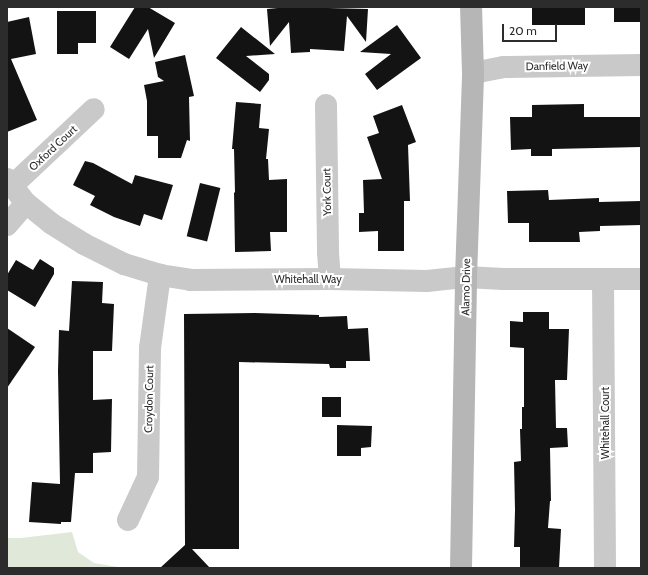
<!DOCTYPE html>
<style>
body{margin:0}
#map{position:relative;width:648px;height:575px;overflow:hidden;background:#fff;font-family:Cabin,sans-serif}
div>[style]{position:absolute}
.green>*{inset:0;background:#e0e8da}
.building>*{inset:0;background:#131313;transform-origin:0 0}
.minor>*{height:22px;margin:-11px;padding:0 11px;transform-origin:11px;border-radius:11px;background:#c9c9c9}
.secondary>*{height:22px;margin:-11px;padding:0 11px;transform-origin:11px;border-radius:11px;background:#b6b6b6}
span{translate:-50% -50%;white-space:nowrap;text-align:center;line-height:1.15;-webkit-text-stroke:4px #fff;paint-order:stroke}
.street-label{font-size:11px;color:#2c2c2c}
.frame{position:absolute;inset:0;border:8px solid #2c2c2c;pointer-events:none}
.scale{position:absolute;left:502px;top:24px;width:55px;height:18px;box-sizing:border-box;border:2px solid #2c2c2c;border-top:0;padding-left:5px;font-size:12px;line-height:14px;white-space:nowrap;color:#2c2c2c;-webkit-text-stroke:3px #fff;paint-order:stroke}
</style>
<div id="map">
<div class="green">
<div style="clip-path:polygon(72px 532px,78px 552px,94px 563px,124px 568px,7px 568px,7px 538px,21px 538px)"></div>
</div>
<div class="building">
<div style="clip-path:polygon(135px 7px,148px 7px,175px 23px,154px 58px,148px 29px,129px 59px,110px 47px)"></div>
<div style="clip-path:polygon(288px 7px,368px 9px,366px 42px,347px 16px,344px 51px,310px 49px,310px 52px,291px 53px,289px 22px,270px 46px,267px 9px)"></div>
<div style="left:532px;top:7px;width:53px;height:18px"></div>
<div style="left:614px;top:7px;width:27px;height:15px"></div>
<div style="clip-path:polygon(57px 11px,96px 11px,96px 43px,78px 43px,78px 54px,57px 54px)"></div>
<div style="clip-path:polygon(29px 17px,36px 54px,11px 59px,37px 120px,7px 132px,7px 22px)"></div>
<div style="clip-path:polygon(397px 25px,421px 58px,377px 90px,365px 74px,391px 54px,360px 52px)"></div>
<div style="clip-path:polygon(241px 27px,275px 54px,246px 56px,269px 74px,269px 80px,260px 92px,216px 58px)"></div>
<div style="clip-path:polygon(185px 55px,194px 96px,189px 97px,190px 141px,187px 140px,181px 158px,158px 158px,158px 136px,147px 136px,147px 101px,144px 85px,164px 81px,158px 77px,155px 62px)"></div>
<div style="clip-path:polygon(236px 102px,261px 104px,259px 128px,269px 129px,266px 159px,268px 159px,269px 180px,287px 179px,287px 232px,270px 232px,271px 251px,235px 252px,234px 192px,235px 193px,234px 149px,232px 149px)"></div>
<div style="clip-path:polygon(584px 104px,584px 117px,641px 117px,641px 147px,552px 149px,552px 156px,531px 156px,531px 149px,511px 150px,510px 117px,532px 117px,532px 105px)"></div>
<div style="clip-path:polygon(402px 105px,416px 142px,408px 145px,410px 201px,404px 201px,404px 251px,378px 251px,378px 231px,359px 232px,359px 213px,364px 213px,363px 180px,382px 179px,367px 137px,379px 133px,373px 116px)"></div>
<div style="clip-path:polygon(85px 161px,93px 163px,132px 184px,135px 175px,173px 185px,162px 220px,144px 214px,140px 226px,114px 217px,90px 205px,95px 196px,73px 185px)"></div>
<div style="left:200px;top:183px;width:21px;height:55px;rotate:14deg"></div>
<div style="clip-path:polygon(548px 190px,549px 200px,599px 198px,599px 202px,641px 201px,641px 225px,600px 226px,600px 231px,579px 232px,580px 242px,529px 242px,529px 223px,508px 223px,507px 191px)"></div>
<div style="clip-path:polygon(40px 259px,54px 268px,54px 274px,35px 307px,7px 290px,7px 275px,16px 260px,33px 270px)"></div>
<div style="clip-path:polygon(72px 281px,103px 282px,102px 303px,114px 304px,112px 351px,93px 351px,93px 400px,112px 399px,111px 452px,93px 453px,93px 473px,75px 473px,71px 522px,61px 522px,61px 524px,29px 522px,32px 482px,60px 484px,58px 371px,59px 330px,69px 331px)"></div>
<div style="clip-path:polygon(523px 312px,549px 312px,549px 329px,569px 329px,567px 380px,555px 380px,556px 428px,567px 428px,568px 447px,550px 448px,551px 501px,550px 501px,548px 528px,561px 529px,559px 568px,520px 568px,520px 547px,514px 547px,515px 510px,514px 462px,521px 461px,520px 429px,522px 429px,522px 407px,524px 407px,524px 348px,510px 347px,510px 321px,523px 322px)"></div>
<div style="clip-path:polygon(255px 313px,319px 315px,319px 317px,347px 316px,348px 329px,368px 328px,370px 361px,346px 361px,346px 368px,330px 368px,329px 364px,239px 362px,239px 549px,192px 549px,210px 568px,160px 568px,185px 545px,184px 314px)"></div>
<div style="clip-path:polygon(7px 328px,35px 347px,7px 388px)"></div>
<div style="left:322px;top:397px;width:19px;height:20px"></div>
<div style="clip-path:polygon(337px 425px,372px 426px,371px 447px,361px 448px,361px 456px,337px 456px)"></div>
</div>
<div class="minor">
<div style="left:473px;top:73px;width:32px;rotate:-11deg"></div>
<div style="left:504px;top:67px;width:137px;rotate:-0.8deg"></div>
<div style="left:326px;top:105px;width:147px;rotate:89.2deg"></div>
<div style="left:328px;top:252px;width:27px;rotate:86deg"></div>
<div style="left:7px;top:179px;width:31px;rotate:52deg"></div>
<div style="left:26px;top:203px;width:33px;rotate:39deg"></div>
<div style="left:52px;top:224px;width:38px;rotate:32deg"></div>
<div style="left:84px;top:244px;width:45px;rotate:26.6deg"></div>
<div style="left:124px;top:264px;width:38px;rotate:17deg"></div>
<div style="left:160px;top:275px;width:30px;rotate:9deg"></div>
<div style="left:190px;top:280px;width:140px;rotate:-0.4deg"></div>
<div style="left:330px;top:279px;width:97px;rotate:1.2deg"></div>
<div style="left:427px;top:281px;width:39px;rotate:-6deg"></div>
<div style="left:466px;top:277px;width:37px;rotate:3deg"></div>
<div style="left:503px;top:279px;width:138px"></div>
<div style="left:12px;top:186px;width:112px;rotate:-43.2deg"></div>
<div style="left:7px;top:225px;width:29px;rotate:-49deg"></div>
<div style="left:603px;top:279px;width:289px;rotate:89.6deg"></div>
<div style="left:128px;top:520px;width:47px;rotate:-65.1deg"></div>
<div style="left:148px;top:477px;width:129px;rotate:-89.1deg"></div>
<div style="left:150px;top:348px;width:74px;rotate:-82.2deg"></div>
</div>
<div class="secondary">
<div style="left:461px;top:568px;width:291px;rotate:-89deg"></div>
<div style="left:466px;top:277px;width:204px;rotate:-88deg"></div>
<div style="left:473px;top:73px;width:66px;rotate:-91.7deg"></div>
</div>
<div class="street-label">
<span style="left:557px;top:66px;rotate:-1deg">Danfield Way</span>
<span style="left:53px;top:148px;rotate:-43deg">Oxford Court</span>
<span style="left:327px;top:192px;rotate:-91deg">York Court</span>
<span style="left:308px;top:279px">Whitehall Way</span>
<span style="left:466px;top:287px;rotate:-89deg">Alamo Drive</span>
<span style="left:149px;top:399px;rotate:-89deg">Croydon Court</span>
<span style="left:605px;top:423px;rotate:-90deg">Whitehall Court</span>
</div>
<div class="frame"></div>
<div class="scale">20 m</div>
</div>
